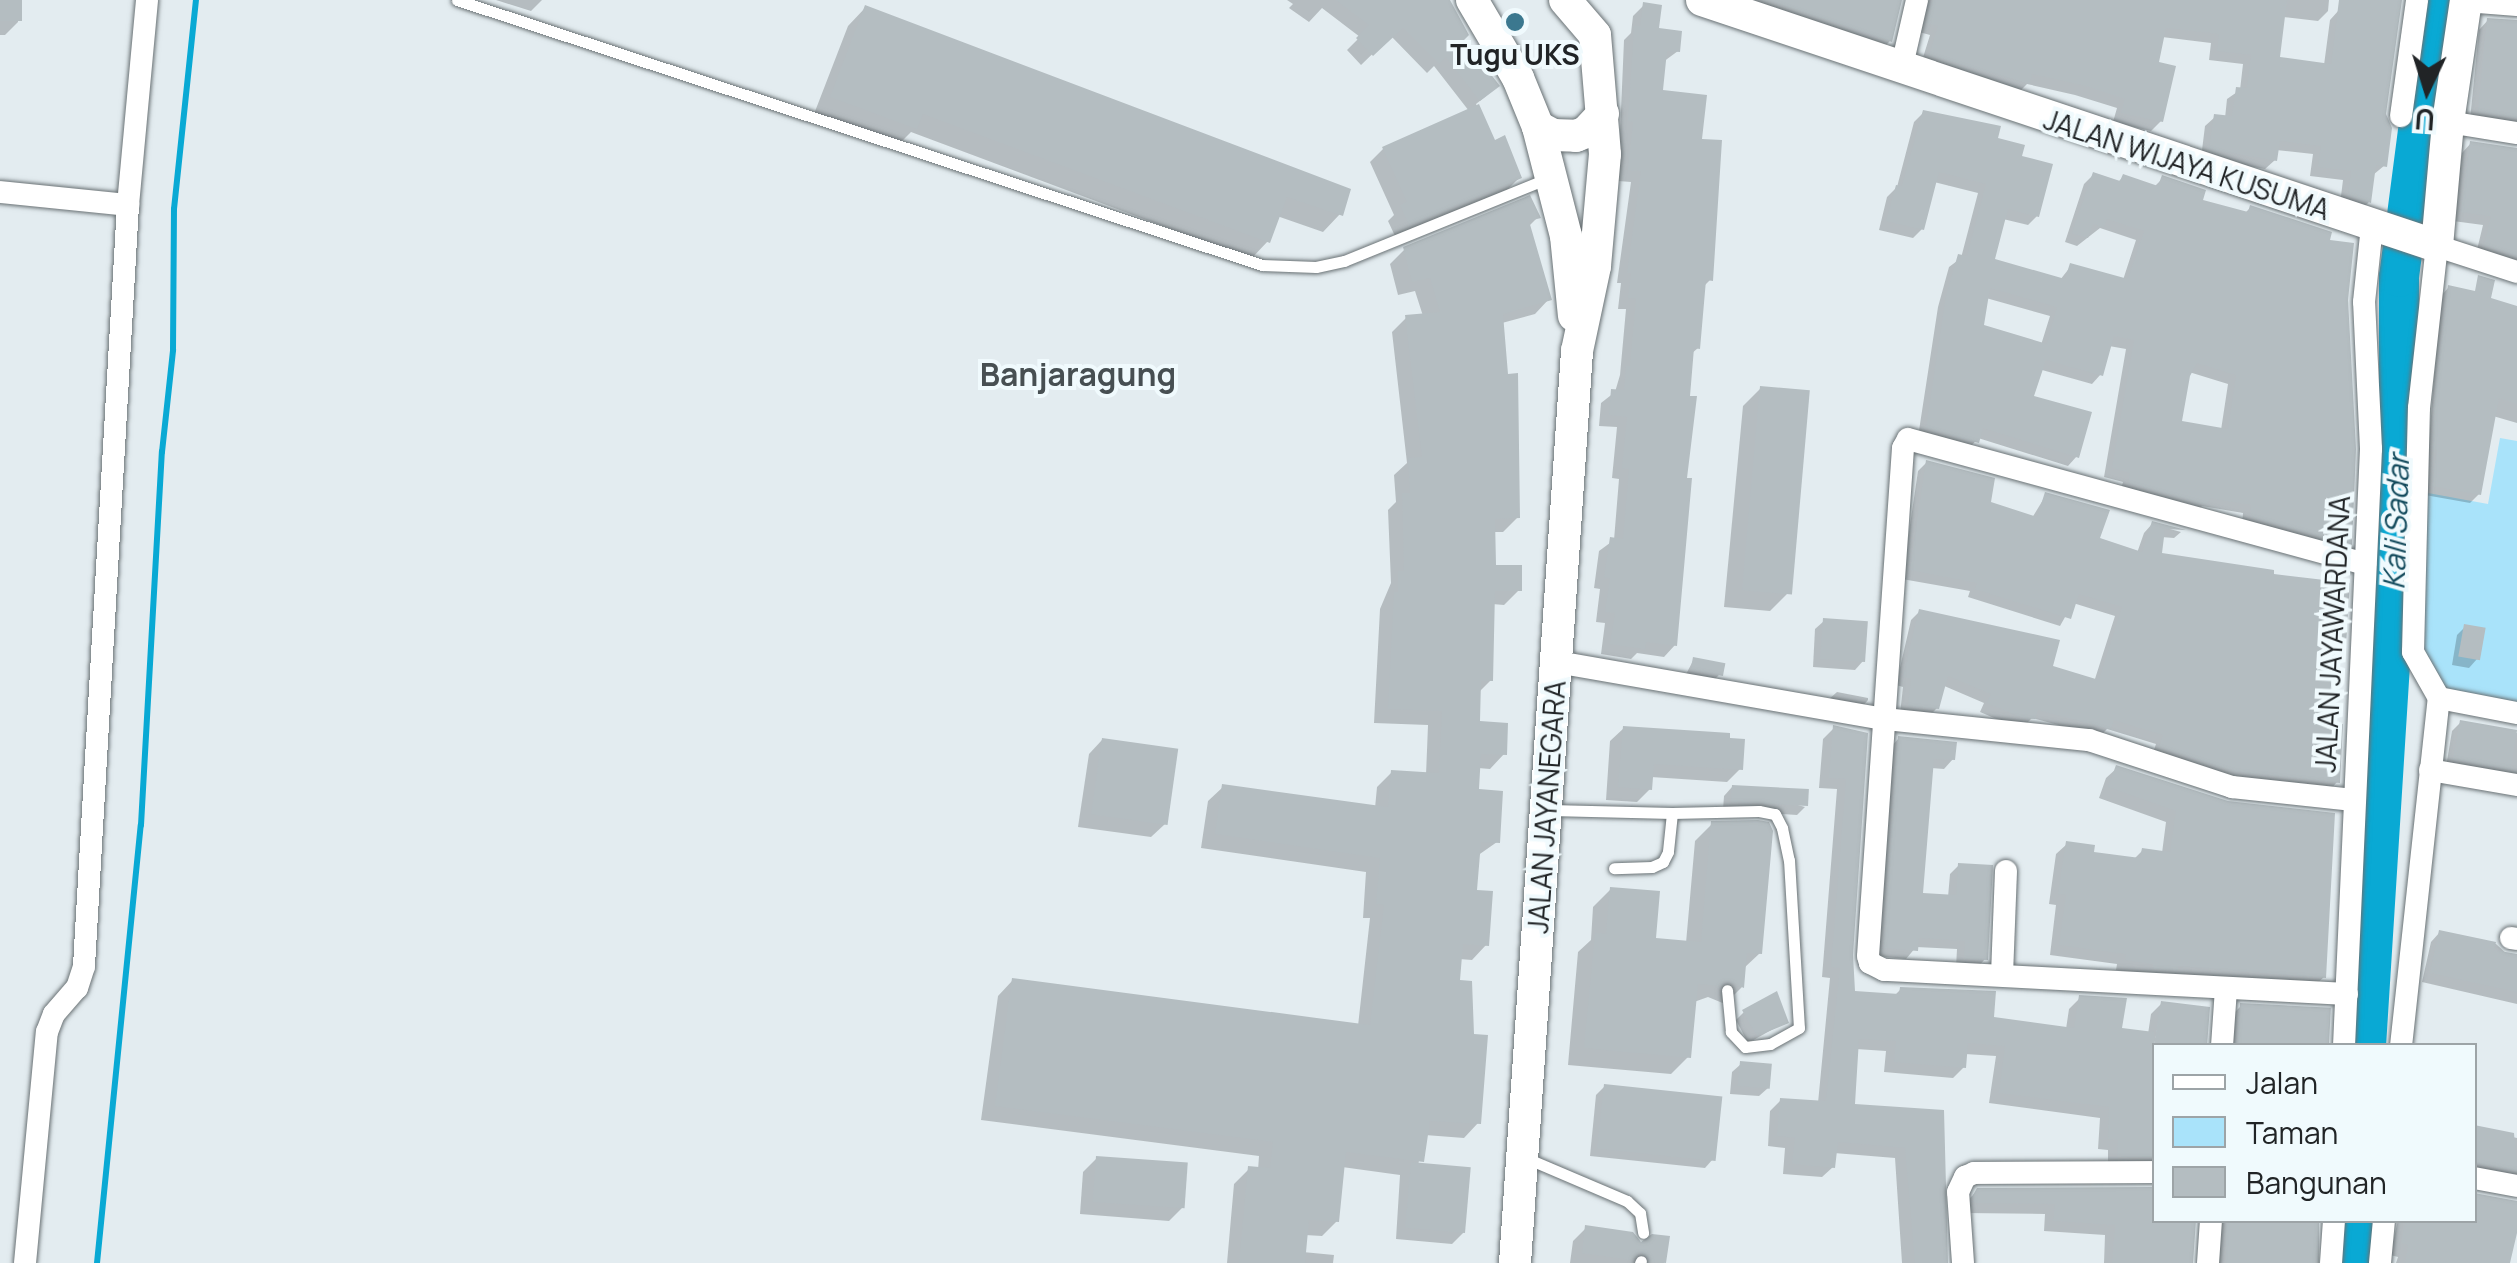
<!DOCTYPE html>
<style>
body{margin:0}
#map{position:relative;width:2517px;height:1263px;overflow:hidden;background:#e3ecf0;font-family:Manrope,sans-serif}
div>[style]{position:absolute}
.green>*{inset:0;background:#a9e3fa}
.shadow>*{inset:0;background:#0003;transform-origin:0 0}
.stream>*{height:6px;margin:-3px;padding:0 3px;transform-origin:3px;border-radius:3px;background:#09a9d4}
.river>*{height:40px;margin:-20px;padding:0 20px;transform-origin:20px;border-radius:20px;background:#09a9d4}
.building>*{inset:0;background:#b4bdc1;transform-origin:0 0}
.roads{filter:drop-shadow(0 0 2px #697174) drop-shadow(0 0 2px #697174)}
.lane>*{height:11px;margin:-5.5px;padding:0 5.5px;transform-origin:5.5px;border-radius:5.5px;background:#fff}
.street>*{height:22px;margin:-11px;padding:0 11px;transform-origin:11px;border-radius:11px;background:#fff}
.secondary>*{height:32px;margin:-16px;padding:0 16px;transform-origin:16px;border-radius:16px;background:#fff}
.dots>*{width:28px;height:28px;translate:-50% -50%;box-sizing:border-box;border:5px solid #f0fafd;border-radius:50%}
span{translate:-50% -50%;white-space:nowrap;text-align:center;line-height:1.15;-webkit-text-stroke:8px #f0fafd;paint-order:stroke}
.poi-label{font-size:28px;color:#212426;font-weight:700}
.street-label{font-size:28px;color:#212426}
.water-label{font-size:30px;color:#11495b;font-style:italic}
.quarter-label{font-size:32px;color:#474f52;font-weight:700}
.legend{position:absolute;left:2152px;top:1043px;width:325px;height:180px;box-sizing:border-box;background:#f0fafd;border:2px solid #9da4a7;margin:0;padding:12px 18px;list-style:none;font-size:30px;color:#212426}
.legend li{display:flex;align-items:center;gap:20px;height:50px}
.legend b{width:50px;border:2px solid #9da4a7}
.north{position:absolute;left:2377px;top:40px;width:100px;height:100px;-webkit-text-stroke:8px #f0fafd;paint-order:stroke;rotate:184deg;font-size:28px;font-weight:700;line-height:40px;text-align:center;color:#212426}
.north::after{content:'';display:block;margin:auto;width:35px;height:45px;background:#212426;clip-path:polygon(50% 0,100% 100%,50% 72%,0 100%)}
</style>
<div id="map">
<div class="green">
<div style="clip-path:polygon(2500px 438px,2517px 441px,2517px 706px,2446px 692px,2421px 650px,2428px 493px,2488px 504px)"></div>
</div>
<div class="shadow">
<div style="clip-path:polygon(0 0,20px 0,18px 22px,5px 35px,0 35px)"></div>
<div style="clip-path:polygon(496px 0,542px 0,531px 11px)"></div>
<div style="clip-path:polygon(1287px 0,1447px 0,1486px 96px,1476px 104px,1494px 143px,1519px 178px,1506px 191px,1395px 236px,1388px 221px,1394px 215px,1370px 162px,1383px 149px,1469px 111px,1434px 66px,1427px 73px,1391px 36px,1361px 65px,1347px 50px,1360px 37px,1322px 8px,1309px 22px,1289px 8px,1293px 4px)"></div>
<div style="clip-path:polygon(1728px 0,1899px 0,1890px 41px,1880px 51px)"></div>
<div style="clip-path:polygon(1916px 0,2329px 0,2328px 11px,2318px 21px,2283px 17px,2277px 59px,2324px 65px,2330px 20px,2339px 10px,2365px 0,2399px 0,2384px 114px,2385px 165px,2373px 175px,2369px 202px,2360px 211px,2340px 204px,2343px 180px,2310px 176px,2313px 154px,2276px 150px,2275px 160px,2265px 169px,2201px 158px,2205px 126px,2215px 117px,2225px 118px,2227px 99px,2240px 90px,2243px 64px,2209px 60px,2211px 43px,2162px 37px,2156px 64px,2161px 121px,2151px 131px,2113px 122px,2117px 108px,2075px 95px,2027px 84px,2018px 93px,1921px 64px,1930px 35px,1919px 32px)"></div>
<div style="clip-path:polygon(1644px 5px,1656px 31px,1678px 51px,1663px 62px,1660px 92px,1699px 141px,1710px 280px,1703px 287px,1698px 348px,1691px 354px,1675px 645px,1664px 657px,1637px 653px,1631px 659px,1601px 654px,1605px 623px,1596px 622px,1600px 589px,1594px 588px,1599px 551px,1614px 540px,1619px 479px,1612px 478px,1617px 427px,1599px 426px,1601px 403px,1615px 392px,1620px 375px,1626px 309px,1618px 309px,1621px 283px,1617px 283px,1631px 182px,1618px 181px,1624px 40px,1631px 33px,1633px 16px)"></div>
<div style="clip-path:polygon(865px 8px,1340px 214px,1323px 232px,1277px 216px,1268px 241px,1251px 259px,911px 132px,898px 145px,814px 114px,848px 26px)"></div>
<div style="clip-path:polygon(2488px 20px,2517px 21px,2517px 135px,2470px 120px,2479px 30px)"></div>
<div style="clip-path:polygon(evenodd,1924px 112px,1995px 140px,2019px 158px,2037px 216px,2028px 225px,2003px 219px,1992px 261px,2060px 280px,2071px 266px,2123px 280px,2136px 240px,2100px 228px,2077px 246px,2065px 242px,2084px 184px,2093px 175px,2117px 183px,2123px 177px,2154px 187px,2163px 178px,2199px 201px,2244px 214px,2251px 207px,2327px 242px,2345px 299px,2349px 544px,2340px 553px,2242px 526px,2243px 513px,2202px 506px,2196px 513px,2120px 492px,2123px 482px,2104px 477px,2126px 349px,2109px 346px,2101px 374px,2092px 384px,2042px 370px,2031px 397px,2077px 456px,2068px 466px,1978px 438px,1967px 451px,1918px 437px,1938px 307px,1949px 267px,1961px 258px,1978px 193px,1934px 182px,1922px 229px,1913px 238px,1879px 230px,1887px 197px,1897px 187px,1914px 122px,1924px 112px,1986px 298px,2050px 316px,2041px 345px,1981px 327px,1986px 298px,1924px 112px,2189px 372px,2228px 384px,2221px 430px,2179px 423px,2189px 372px)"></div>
<div style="clip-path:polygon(2471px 143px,2517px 150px,2517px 260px,2476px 254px,2483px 225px,2453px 221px,2462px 153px)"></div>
<div style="clip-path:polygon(1538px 217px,1528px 227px,1549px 299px,1535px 314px,1502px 323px,1518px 517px,1503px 532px,1492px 532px,1494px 567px,1519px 590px,1504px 605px,1492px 604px,1491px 680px,1478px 693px,1477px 724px,1504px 754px,1490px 769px,1478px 768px,1476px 792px,1497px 842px,1477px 856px,1475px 893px,1486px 945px,1472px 960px,1459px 959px,1457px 983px,1478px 1123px,1464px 1138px,1425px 1135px,1418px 1165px,1464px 1232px,1452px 1244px,1396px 1239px,1400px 1175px,1342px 1167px,1337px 1221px,1322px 1236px,1305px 1235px,1303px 1252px,1334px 1255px,1333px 1263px,1227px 1263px,1234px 1184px,1249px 1169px,1258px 1170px,1259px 1156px,981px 1120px,998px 996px,1012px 981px,1358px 1026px,1370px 918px,1363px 918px,1366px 872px,1201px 848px,1208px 801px,1223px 787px,1375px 808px,1377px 787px,1392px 772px,1426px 775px,1428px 725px,1374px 723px,1380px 609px,1391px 583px,1388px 510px,1396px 502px,1394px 475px,1407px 463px,1392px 332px,1406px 318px,1423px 316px,1415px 291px,1398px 295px,1390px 264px,1405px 249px)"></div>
<div style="clip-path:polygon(2448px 288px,2517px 307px,2517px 423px,2493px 416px,2479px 494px,2470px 503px,2425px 495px,2440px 297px)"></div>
<div style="clip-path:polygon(1761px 388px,1788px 593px,1770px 611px,1724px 607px,1743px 406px)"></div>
<div style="clip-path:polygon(1927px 462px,1988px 504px,2032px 518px,2046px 495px,2097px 540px,2137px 553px,2144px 533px,2152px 524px,2181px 532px,2174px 538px,2161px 537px,2159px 555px,2344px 644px,2333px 652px,2327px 725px,2337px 782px,2329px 791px,2226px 780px,2152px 756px,2156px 744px,2107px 729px,2100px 736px,2032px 718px,2023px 727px,2013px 726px,1980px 712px,1984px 703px,1942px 685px,1937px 708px,1928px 717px,1900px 714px,1903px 687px,1896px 685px,1911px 620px,1920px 611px,2049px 667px,2094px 682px,2115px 616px,2073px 603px,2060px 626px,1968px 597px,1970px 591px,1902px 579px,1918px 471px)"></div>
<div style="clip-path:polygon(1824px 621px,1863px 661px,1855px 670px,1813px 667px,1815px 629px)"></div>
<div style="clip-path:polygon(2465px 627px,2477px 659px,2469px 668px,2452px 665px,2457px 635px)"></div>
<div style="clip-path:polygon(1694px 659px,1720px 674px,1711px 683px,1684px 678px)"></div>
<div style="clip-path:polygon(1837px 692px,1868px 698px,1868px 700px,1860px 709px,1828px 700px)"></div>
<div style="clip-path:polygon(2460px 723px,2517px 733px,2517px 784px,2446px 767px,2452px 731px)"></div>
<div style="clip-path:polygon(1624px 728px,1740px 769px,1727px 782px,1651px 777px,1650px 789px,1637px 802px,1606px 800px,1610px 741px)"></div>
<div style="clip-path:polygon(1834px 728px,1866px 735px,1851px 955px,1853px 993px,1894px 996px,1901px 989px,1991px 1019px,2066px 1029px,2069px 1009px,2080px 998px,2120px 1030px,2148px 1034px,2151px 1014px,2162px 1003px,2154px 1046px,2154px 1176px,2108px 1167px,2108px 1150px,2098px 1149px,2100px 1118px,1989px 1103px,1996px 1056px,1965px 1054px,1964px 1067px,1953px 1078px,1884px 1072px,1886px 1051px,1856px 1049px,1852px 1106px,1941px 1113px,1947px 1263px,1902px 1263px,1895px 1158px,1834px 1153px,1833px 1167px,1822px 1177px,1783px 1174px,1785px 1148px,1768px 1146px,1770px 1111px,1781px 1100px,1818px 1103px,1830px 978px,1822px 977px,1837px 789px,1819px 788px,1823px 739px)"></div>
<div style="clip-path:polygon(1899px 738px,1953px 759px,1944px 769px,1931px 768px,1920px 895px,1948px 897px,1950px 874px,1959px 865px,1985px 959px,1976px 969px,1956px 967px,1957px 949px,1916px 947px,1906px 959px,1876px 956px,1890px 748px)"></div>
<div style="clip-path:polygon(1102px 740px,1165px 824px,1151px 837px,1078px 827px,1089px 754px)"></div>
<div style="clip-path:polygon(2117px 768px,2227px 804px,2324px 977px,2313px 987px,2144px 974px,2116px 970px,2117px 964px,2050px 955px,2056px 905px,2049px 904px,2056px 854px,2067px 844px,2091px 854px,2134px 859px,2143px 850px,2162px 853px,2166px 822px,2099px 798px,2106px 778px)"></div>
<div style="clip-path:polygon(1732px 787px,1805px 807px,1797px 815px,1723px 810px,1724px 796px)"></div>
<div style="clip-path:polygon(1712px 824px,1760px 953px,1743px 969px,1742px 987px,1725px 1004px,1708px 997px,1694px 1002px,1688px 1057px,1671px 1074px,1568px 1065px,1578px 952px,1591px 940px,1593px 907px,1610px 890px,1654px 940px,1686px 943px,1695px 841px)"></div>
<div style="clip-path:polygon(2440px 932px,2496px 944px,2508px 955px,2517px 955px,2517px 1004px,2422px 982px,2431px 942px)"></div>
<div style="clip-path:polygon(2241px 1006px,2328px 1046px,2228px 1046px,2230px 1017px)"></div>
<div style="clip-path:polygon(1744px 1012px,1786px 1022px,1748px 1043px,1736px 1020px)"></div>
<div style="clip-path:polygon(1741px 1064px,1768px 1088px,1759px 1096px,1730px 1094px,1732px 1072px)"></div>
<div style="clip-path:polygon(1605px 1086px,1713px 1159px,1705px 1168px,1590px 1156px,1596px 1095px)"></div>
<div style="clip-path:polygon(2474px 1128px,2517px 1138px,2517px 1193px,2474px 1177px)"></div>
<div style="clip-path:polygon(1097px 1158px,1182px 1208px,1169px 1221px,1080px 1214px,1083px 1172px)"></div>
<div style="clip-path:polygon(2154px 1190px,2154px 1220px,2191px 1263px,2104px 1263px,2105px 1235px,2044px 1231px,2045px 1214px,1964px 1213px,1966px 1202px,1977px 1191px)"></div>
<div style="clip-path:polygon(2517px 1203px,2507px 1263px,2396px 1263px,2398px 1257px,2390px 1255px,2398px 1220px,2474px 1220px)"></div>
<div style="left:2211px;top:1220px;width:105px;height:43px"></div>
<div style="clip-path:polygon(1586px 1228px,1640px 1245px,1667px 1238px,1664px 1263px,1570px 1263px,1573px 1241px)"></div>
</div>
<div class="stream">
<div style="left:97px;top:1263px;width:440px;rotate:-84.3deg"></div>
<div style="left:141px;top:825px;width:374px;rotate:-86.8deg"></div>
<div style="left:162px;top:452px;width:103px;rotate:-83.8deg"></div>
<div style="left:173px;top:350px;width:141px;rotate:-89.6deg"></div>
<div style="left:174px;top:209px;width:210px;rotate:-84deg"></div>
</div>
<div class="river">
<div style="left:2366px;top:1046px;width:526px;rotate:-86.4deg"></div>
<div style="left:2399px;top:521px;width:244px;rotate:-90deg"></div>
<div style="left:2399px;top:277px;width:279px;rotate:-82.6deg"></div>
<div style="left:2352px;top:1263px;width:43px;rotate:-86deg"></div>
</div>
<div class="building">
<div style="left:0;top:0;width:22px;height:21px"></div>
<div style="clip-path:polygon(1336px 0,1450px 0,1469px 35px,1464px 40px,1500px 86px,1480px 101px,1446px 57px,1439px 64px,1403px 28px,1373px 56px,1356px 38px,1369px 25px)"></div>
<div style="clip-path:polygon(1767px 0,1902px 0,1892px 42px)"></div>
<div style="clip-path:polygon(1932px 0,2287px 0,2280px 57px,2331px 64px,2339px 0,2402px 0,2386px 114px,2392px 128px,2387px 167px,2376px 165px,2371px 203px,2348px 195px,2351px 171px,2318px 167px,2321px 146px,2280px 141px,2277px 161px,2209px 149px,2214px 114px,2232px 116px,2236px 87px,2247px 88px,2251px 55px,2217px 51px,2219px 34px,2166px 28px,2159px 62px,2176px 66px,2163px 122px,2121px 113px,2125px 99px,2086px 86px,2032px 74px,2030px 84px,1929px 55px,1938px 26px,1927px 23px)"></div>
<div style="clip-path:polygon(1643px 2px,1662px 5px,1659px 28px,1682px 31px,1680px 52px,1667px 51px,1663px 90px,1707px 95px,1702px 139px,1722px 140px,1713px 281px,1706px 280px,1700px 349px,1694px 348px,1690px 396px,1697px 396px,1687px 478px,1692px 478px,1677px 646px,1646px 642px,1645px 649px,1610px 644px,1615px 613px,1605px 612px,1610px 578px,1604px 577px,1610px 537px,1623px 539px,1629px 469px,1622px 468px,1627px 417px,1609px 415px,1611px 389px,1624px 390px,1626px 366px,1630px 366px,1636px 299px,1628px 298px,1631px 273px,1627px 273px,1641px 171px,1628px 170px,1633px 122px,1628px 121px,1634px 26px,1640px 26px)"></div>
<div style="clip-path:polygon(865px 5px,1351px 189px,1343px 216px,1287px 197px,1270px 243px,923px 114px,917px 129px,830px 97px)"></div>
<div style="clip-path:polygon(2487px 18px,2517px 20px,2517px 118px,2478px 112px)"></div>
<div style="clip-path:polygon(1479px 104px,1495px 140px,1505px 135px,1522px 178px,1409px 225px,1400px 205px,1407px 202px,1382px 147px)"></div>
<div style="clip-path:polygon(evenodd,1923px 110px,2001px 126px,1998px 138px,2025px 145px,2022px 156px,2053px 164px,2039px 217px,2008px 209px,1995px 259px,2065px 279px,2070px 263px,2128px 279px,2144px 231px,2107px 219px,2104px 227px,2093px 224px,2088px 238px,2072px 233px,2093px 172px,2120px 181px,2123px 174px,2158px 186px,2162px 175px,2206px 190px,2203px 200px,2248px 212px,2250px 205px,2332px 232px,2330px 240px,2354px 243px,2348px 300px,2356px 449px,2352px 545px,2250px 517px,2251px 505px,2210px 498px,2207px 505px,2128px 483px,2130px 473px,2112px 468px,2134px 340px,2114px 336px,2103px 376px,2046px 360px,2034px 396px,2092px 412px,2079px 458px,1983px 428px,1979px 443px,1926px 428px,1946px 296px,1958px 254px,1967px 256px,1986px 184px,1939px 172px,1924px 230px,1886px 221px,1896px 185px,1902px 186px,1923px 110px,1990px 288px,2057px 307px,2047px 344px,1984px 325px,1990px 288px,1923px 110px,2197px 363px,2236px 375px,2228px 429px,2182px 421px,2190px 376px,2197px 363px)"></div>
<div style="clip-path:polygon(2470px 141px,2517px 148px,2517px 256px,2484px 245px,2491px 216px,2461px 212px)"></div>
<div style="clip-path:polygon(1530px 195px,1541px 218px,1529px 221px,1552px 300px,1503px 314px,1508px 374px,1518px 373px,1520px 518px,1495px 519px,1496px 565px,1522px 565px,1522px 591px,1495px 591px,1493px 681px,1481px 681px,1480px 721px,1508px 723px,1507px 755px,1481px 754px,1479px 789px,1503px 791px,1500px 843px,1481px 842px,1477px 890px,1493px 891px,1489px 946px,1463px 944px,1460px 980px,1472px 981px,1474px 1034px,1488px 1035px,1481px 1124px,1430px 1121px,1424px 1162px,1346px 1152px,1339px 1222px,1309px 1220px,1305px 1263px,1239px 1263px,1248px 1166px,1270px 1168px,1273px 1142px,995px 1106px,1012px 978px,1370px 1025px,1384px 905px,1376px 904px,1380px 858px,1215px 834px,1222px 784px,1388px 807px,1391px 770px,1439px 773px,1442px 711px,1388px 709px,1394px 592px,1398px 592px,1398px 571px,1404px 571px,1402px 493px,1410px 493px,1408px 458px,1422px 457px,1405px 315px,1440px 312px,1430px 278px,1412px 282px,1403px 247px)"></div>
<div style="clip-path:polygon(2478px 275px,2495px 280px,2491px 298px,2517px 306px,2517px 404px,2499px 398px,2481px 495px,2432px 486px,2437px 450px,2433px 449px,2434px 409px,2448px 285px,2475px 291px)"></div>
<div style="left:1760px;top:386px;width:50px;height:205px;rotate:5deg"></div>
<div style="clip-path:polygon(1926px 460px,1995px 478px,1991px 502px,2037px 517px,2045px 492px,2110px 510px,2100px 538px,2142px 552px,2152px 521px,2186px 530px,2165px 529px,2162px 553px,2274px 570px,2274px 574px,2350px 583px,2346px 645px,2336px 644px,2329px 702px,2329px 722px,2343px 724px,2340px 783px,2235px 772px,2159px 747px,2163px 735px,2114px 720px,2111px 729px,2038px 710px,2035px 719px,2023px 718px,1987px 703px,1991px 694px,1948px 676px,1939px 709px,1908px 706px,1911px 679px,1903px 677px,1919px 609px,2060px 640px,2053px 666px,2099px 680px,2122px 607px,2079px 594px,2071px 619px,1975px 589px,1977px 583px,1910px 570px)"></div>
<div style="left:1823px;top:618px;width:45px;height:41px;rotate:4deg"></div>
<div style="left:2464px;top:624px;width:22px;height:33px;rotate:10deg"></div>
<div style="left:1693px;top:657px;width:33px;height:13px;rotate:11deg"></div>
<div style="left:2460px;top:720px;width:58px;height:40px;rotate:10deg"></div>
<div style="clip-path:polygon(1833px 725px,1868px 733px,1853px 955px,1855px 991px,1899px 994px,1900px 987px,1996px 991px,1994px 1017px,2074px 1028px,2079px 995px,2127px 998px,2122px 1028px,2154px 1032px,2154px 1045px,2161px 1001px,2210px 1007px,2207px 1046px,2154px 1046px,2154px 1157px,2117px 1157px,2118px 1140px,2108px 1139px,2109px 1107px,1999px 1093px,2005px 1046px,1968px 1043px,1966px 1068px,1894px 1062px,1896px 1041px,1859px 1039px,1855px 1104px,1944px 1110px,1948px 1263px,1915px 1263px,1905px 1148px,1838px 1142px,1835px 1168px,1792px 1164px,1795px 1138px,1777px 1136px,1780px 1098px,1826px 1101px,1840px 968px,1831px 967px,1846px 779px,1829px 778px)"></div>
<div style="clip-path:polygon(1623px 726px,1730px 733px,1730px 738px,1745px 739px,1743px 770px,1654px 764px,1652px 790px,1618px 787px)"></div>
<div style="clip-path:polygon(1898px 736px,1957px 742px,1955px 760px,1934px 759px,1923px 893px,1956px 895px,1958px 863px,1993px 865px,1988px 960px,1964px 959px,1965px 941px,1919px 938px,1918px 951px,1884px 948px)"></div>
<div style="left:1102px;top:738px;width:77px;height:77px;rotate:8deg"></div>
<div style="clip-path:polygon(2116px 765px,2228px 801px,2335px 813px,2326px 978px,2178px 966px,2178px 970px,2153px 969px,2153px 964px,2125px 960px,2126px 954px,2059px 945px,2066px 895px,2058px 894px,2066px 841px,2095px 845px,2094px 852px,2140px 858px,2142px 848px,2170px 852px,2176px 811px,2108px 787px)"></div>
<div style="left:1732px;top:785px;width:77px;height:17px;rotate:3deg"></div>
<div style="clip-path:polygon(1758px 820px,1769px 822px,1773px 831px,1762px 954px,1747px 953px,1744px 988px,1727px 981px,1719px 986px,1698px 984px,1691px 1058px,1584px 1048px,1595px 933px,1606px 934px,1610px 887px,1660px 891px,1656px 938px,1701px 942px,1711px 821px)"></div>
<div style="clip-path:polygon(2439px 930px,2496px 942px,2494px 950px,2517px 954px,2517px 992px,2430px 973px)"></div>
<div style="clip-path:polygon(1777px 991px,1789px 1023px,1757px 1036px,1742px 1010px)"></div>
<div style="left:2240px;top:1003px;width:91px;height:43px;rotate:3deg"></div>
<div style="left:1740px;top:1061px;width:32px;height:25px;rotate:5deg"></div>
<div style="left:1604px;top:1084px;width:119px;height:65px;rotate:6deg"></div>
<div style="clip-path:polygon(2474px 1125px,2514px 1133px,2517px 1171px,2474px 1163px)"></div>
<div style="left:1096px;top:1156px;width:92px;height:46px;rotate:4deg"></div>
<div style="left:1411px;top:1162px;width:60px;height:66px;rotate:5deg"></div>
<div style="clip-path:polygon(2154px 1187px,2154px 1220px,2196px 1220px,2193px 1263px,2112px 1263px,2115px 1225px,2053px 1221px,2055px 1204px,1974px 1203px,1973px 1195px,1977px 1188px)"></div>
<div style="clip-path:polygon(2474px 1193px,2517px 1201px,2517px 1233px,2510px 1263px,2405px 1263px,2408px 1245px,2401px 1243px,2406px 1220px,2474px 1220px)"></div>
<div style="left:2226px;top:1220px;width:93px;height:43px"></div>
<div style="clip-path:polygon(1585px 1225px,1633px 1232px,1641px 1242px,1652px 1234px,1670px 1236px,1666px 1263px,1650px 1262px,1641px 1252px,1631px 1260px,1582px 1253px)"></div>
</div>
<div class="roads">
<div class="lane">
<div style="left:457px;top:0;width:847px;rotate:18.22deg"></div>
<div style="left:1262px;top:265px;width:54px;rotate:2.1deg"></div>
<div style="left:1316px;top:267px;width:29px;rotate:-12deg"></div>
<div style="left:1344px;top:261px;width:220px;rotate:-22.1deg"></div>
<div style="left:1550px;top:810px;width:122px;rotate:1.4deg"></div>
<div style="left:1672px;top:813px;width:39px;rotate:96deg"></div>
<div style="left:1668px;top:852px;width:11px;rotate:117deg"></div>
<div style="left:1663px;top:862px;width:12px;rotate:156deg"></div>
<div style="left:1652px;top:867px;width:38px;rotate:178deg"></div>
<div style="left:1672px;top:813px;width:87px;rotate:-1.3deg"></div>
<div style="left:1759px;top:811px;width:16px;rotate:11deg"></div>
<div style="left:1775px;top:814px;width:16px;rotate:63deg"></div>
<div style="left:1782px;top:828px;width:33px;rotate:78deg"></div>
<div style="left:1789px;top:860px;width:168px;rotate:86.6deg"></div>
<div style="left:1799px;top:1028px;width:33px;rotate:151deg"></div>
<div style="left:1770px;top:1044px;width:25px;rotate:173deg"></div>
<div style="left:1745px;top:1047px;width:21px;rotate:-133deg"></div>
<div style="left:1731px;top:1032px;width:42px;rotate:-95.4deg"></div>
<div style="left:1526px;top:1158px;width:110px;rotate:23.1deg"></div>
<div style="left:1627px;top:1201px;width:18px;rotate:43deg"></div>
<div style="left:1640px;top:1213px;width:20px;rotate:81deg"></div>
<div style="left:1640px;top:1263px;width:2px;rotate:-63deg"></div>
</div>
<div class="street">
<div style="left:2466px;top:1px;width:51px;rotate:4.5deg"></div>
<div style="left:1901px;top:70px;width:72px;rotate:-77.1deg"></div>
<div style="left:2401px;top:116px;width:117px;rotate:-82.1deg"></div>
<div style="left:2448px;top:122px;width:70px;rotate:9.1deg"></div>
<div style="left:0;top:192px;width:129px;rotate:5.8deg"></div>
<div style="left:1557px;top:662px;width:333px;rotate:9.9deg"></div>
<div style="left:1885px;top:719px;width:205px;rotate:5.9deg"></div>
<div style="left:2089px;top:740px;width:151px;rotate:18.2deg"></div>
<div style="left:2232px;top:787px;width:122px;rotate:6.1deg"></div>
<div style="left:2439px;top:698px;width:79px;rotate:10.9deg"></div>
<div style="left:2430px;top:770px;width:88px;rotate:9.8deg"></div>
<div style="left:2511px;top:938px;width:6px;rotate:9deg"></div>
<div style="left:2002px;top:975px;width:104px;rotate:-87.8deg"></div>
<div style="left:2347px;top:994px;width:464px;rotate:-177deg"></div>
<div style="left:1884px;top:970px;width:16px;rotate:-153deg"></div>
<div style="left:1870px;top:963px;width:7px;rotate:-106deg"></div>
<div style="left:1868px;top:956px;width:509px;rotate:-86.06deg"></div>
<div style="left:1903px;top:448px;width:10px;rotate:-61deg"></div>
<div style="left:1908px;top:439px;width:474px;rotate:15.3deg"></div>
<div style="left:2222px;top:1046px;width:57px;rotate:-86deg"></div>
<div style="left:2344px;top:1046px;width:598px;rotate:-87.41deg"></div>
<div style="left:2371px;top:449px;width:147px;rotate:-92.7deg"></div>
<div style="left:2364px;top:302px;width:76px;rotate:-84deg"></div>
<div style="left:2401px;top:1046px;width:350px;rotate:-83.8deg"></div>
<div style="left:2439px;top:698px;width:53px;rotate:-119.5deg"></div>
<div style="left:2413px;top:652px;width:244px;rotate:-88.6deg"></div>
<div style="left:2419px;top:408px;width:163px;rotate:-83.7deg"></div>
<div style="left:2437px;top:246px;width:84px;rotate:18deg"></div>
<div style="left:2474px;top:1178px;width:44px;rotate:10.5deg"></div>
<div style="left:25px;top:1263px;width:232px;rotate:-84.6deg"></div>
<div style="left:47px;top:1032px;width:19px;rotate:-69deg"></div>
<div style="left:54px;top:1014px;width:35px;rotate:-49deg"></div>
<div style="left:77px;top:988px;width:23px;rotate:-72deg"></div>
<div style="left:84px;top:966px;width:762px;rotate:-86.69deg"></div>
<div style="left:128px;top:205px;width:206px;rotate:-84.7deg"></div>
<div style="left:1963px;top:1263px;width:71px;rotate:-94deg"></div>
<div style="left:1958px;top:1192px;width:17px;rotate:-65deg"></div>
<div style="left:1965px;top:1177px;width:10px;rotate:-24deg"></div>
<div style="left:1974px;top:1173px;width:180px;rotate:-0.3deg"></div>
<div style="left:2208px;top:1263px;width:43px;rotate:-86deg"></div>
<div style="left:2331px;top:1263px;width:43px;rotate:-86deg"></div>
<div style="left:2380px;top:1263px;width:43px;rotate:-84.7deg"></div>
</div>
<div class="secondary">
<div style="left:1472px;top:0;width:91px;rotate:59.5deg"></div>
<div style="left:1518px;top:78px;width:53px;rotate:67.8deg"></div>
<div style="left:1538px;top:127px;width:113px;rotate:75.6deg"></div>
<div style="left:1566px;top:236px;width:80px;rotate:84.3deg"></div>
<div style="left:1702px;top:0;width:775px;rotate:18.51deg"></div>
<div style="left:2437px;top:246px;width:124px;rotate:-84.9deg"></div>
<div style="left:2448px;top:122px;width:123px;rotate:-81.6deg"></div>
<div style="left:1538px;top:127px;width:17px;rotate:28deg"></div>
<div style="left:1553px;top:135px;width:23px;rotate:2deg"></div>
<div style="left:1576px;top:136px;width:11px;rotate:-22deg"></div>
<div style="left:1586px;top:132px;width:25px;rotate:-47deg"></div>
<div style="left:1515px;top:1263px;width:914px;rotate:-86.11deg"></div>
<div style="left:1577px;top:351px;width:87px;rotate:-78deg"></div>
<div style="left:1595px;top:266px;width:112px;rotate:-84.9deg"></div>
<div style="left:1605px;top:154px;width:119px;rotate:-94.8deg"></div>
<div style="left:1595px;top:35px;width:46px;rotate:-130.6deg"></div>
</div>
</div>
<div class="dots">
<div style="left:1515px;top:22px;background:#3b788f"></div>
</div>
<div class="poi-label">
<span style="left:1515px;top:54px">Tugu UKS</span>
</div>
<div class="street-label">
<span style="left:2187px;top:164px;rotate:18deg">JALAN WIJAYA KUSUMA</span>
<span style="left:2332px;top:634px;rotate:-87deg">JALAN JAYAWARDANA</span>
<span style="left:1546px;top:807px;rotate:-86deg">JALAN JAYANEGARA</span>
</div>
<div class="water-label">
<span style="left:2396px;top:522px;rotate:-88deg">Kali Sadar</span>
</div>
<div class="quarter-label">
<span style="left:1078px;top:374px">Banjaragung</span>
</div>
<ul class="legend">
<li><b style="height:12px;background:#fff"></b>Jalan</li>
<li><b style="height:28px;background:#a9e3fa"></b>Taman</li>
<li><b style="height:28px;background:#b4bdc1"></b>Bangunan</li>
</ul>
<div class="north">U</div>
</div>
